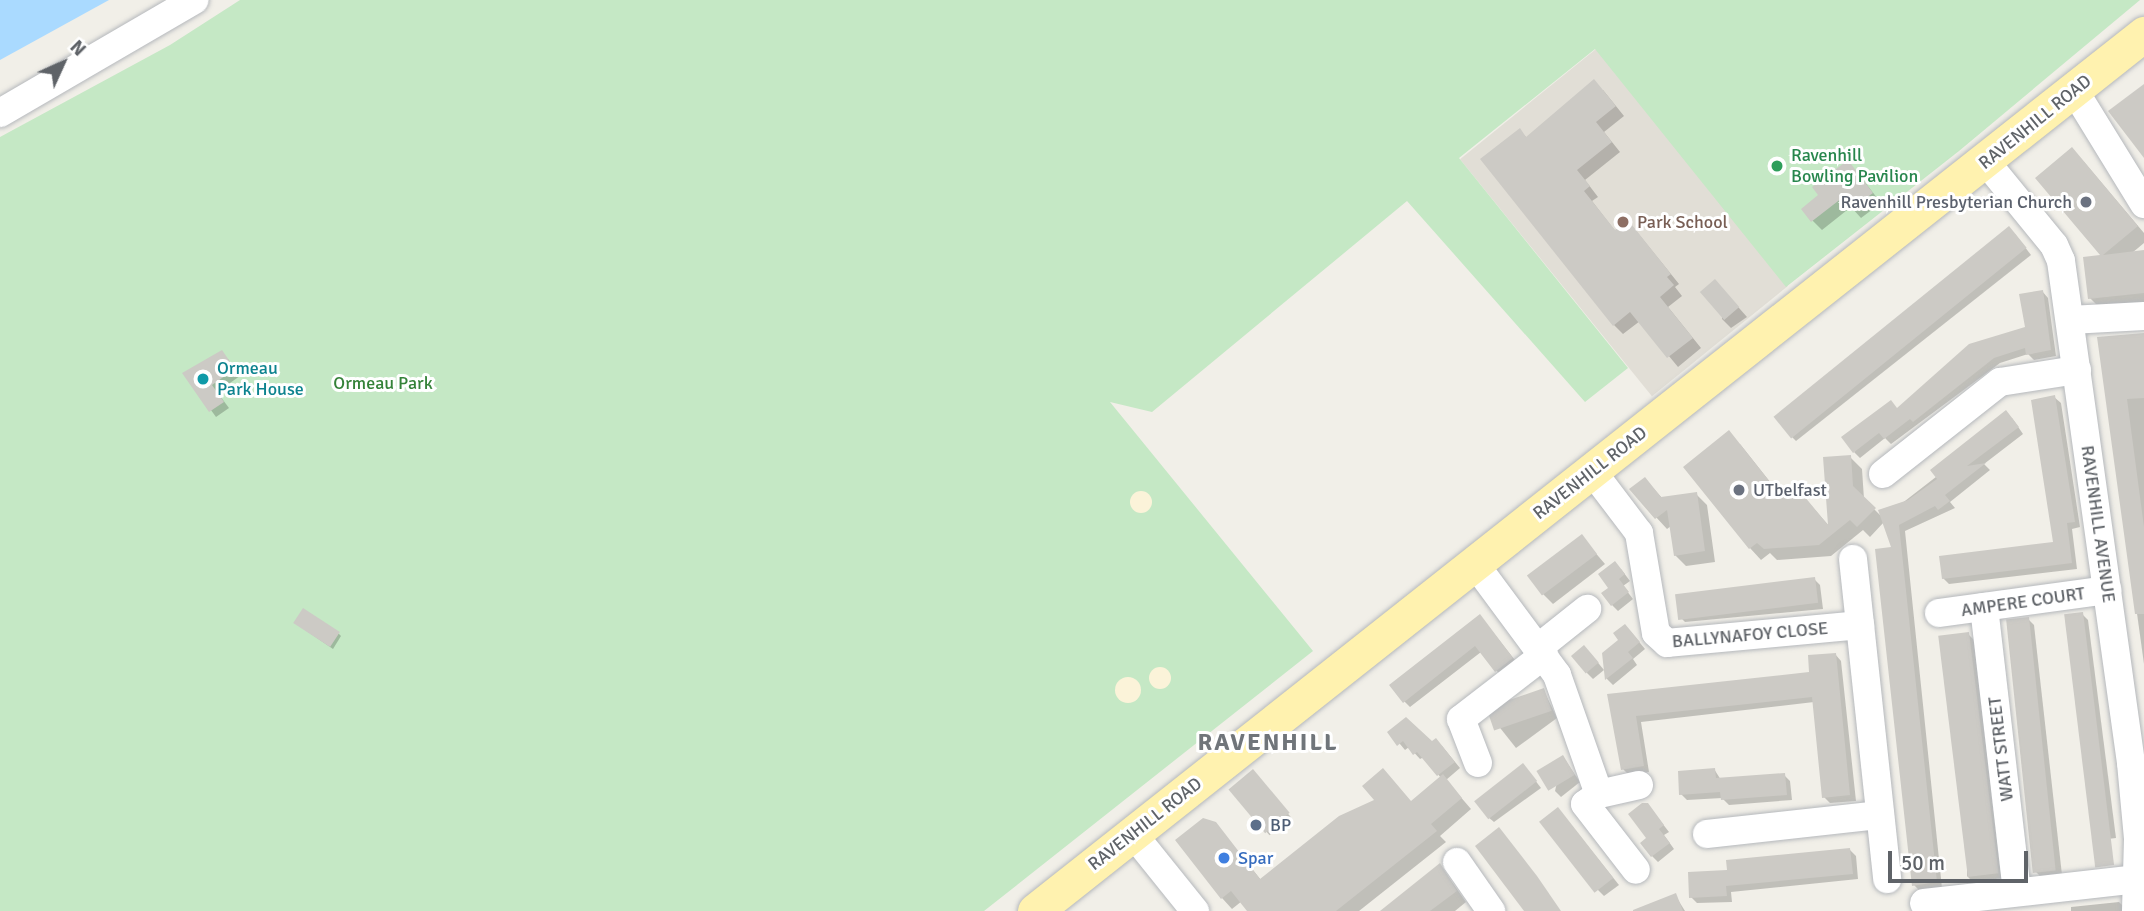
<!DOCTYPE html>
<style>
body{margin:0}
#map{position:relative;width:2144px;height:911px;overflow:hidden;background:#f1efe8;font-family:Signika,sans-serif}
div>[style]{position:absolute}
.education>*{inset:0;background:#e1ded6;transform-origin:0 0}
.green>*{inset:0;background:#c5e8c5}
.sand>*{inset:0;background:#fbf3d9}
.round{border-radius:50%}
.water>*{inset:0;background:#aadaff}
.shadow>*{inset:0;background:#0003;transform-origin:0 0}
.building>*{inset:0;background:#cccac5;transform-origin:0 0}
.roads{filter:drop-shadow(0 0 2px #b5b8bc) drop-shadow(0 0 2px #b5b8bc)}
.minor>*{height:28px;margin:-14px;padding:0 14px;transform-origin:14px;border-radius:14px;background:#fff}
.major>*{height:35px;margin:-17.5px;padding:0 17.5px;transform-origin:17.5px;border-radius:17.5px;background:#fff2af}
.dots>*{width:19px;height:19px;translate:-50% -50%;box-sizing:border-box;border:4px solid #fff;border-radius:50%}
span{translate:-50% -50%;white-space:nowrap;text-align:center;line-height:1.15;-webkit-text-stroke:6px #fff;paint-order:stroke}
.street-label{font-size:18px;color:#5f6368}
.leisure-label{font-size:18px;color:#27864d}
.left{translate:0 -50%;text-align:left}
.worship-label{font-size:18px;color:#5b616d}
.right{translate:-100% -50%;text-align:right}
.education-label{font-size:18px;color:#785e54}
.culture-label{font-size:18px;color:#0d838f}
.park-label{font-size:18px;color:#348238}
.service-label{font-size:18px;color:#4e5e75}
.shop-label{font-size:18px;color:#366cbe}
.district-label{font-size:24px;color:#70757a;font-weight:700;letter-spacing:2px}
.north{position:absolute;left:28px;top:28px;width:70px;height:70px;-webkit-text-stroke:5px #fff;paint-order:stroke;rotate:45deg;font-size:19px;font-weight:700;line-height:28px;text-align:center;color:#5f6368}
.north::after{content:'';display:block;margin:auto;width:24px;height:32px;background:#5f6368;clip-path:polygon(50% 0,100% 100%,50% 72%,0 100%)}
.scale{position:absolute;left:1888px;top:851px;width:140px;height:32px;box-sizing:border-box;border:4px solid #5f6368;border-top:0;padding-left:9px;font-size:21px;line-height:24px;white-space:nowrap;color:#5f6368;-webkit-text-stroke:5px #fff;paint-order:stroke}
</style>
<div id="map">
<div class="education">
<div style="left:1596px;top:49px;width:305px;height:175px;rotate:51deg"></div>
</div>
<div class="green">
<div style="clip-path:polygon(240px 0,2140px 0,1959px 151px,1786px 287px,1595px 49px,1459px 158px,1628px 368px,1585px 402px,1407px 201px,1152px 412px,1110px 402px,1313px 651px,984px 911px,0 911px,0 137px,170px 45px)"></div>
</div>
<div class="sand">
<div class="round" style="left:1130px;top:491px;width:22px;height:22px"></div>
<div class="round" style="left:1149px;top:667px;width:22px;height:22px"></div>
<div class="round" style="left:1115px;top:677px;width:26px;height:26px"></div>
</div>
<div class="water">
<div style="clip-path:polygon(0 0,109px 0,0 60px)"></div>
</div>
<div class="shadow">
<div style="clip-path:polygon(1603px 90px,1624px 116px,1604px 132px,1620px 152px,1585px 180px,1598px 197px,1592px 201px,1616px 232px,1637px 232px,1679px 284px,1675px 287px,1682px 296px,1668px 307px,1701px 348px,1678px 367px,1640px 321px,1623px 334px,1614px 325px,1519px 130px,1527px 138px)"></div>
<div style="clip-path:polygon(2084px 162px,2144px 233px,2144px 243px,2132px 253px,2144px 252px,2144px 306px,2103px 311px,2090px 298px,2103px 257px,2038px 178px)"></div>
<div style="clip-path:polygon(1857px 172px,1881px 203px,1861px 218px,1851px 207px,1822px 230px,1812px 220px)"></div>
<div style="clip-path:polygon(2015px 234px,2031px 255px,1796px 441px,1790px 435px)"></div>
<div style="clip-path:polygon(1724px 291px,1747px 317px,1731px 328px,1722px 319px)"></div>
<div style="clip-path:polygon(2042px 291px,2048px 298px,2056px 356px,2034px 360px,2028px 354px,2000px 363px,1891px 444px,1885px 438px,1860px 458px,1854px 452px,1898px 410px,2027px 328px)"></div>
<div style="clip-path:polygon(2144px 334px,2144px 664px,2099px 339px)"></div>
<div style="clip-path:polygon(228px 359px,240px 376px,217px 392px,229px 408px,216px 417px,184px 373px)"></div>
<div style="clip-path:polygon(2054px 397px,2061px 403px,2080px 527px,2072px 529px,2077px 569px,1949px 584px,1943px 578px,2055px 543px)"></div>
<div style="clip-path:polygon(2012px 418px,2023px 434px,1984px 464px,1990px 470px,1950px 502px,1955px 508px,1905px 531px,1942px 888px,1920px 891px,1914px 885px,1893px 549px,1884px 522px,1870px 537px,1863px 530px,1831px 556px,1777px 560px,1770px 553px,1761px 560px,1750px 548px,1740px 444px,1782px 497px,1795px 487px,1830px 527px,1850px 457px,1862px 469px,1864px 499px,1883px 518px)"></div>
<div style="clip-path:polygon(1645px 479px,1663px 499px,1696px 494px,1707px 505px,1715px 562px,1686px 566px,1675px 555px,1671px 526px,1667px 529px,1631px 490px)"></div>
<div style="clip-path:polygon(1581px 536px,1605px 564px,1553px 604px,1543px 594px)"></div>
<div style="clip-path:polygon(1621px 569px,1630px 581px,1623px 586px,1633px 599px,1618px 611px,1612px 605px,1610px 588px)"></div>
<div style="clip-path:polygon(1814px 579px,1820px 585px,1823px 609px,1685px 622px,1679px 616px)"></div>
<div style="clip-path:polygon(2082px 614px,2088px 620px,2116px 838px,2099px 840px)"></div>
<div style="clip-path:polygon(2028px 619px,2034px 625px,2062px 875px,2041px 877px,2035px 871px)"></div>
<div style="clip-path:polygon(1485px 622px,1518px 664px,1502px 677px,1481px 652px,1410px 707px,1404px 701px)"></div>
<div style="clip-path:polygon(298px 625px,339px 634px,341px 636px,333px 649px)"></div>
<div style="clip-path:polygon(1631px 632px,1645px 649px,1633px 659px,1637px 665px,1613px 685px,1607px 679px,1604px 654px)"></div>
<div style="clip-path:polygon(1968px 634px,1974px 640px,2003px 878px,1973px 882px,1967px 876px)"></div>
<div style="clip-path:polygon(1590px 653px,1604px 670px,1593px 679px,1587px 673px)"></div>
<div style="clip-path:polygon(1835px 654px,1841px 661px,1856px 801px,1830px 803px,1824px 797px,1814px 702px,1641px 722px,1649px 772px,1629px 775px,1623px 769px,1609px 695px,1811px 673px)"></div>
<div style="clip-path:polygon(1544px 691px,1557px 718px,1516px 748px,1497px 724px)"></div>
<div style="clip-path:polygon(1390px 732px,1442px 746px,1460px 768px,1446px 780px,1471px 809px,1440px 836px,1446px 842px,1359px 911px,1249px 911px,1242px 901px,1232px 909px,1222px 898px,1215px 823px,1261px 880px,1412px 802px,1441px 778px,1424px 757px,1420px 759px,1409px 747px,1405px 750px)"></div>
<div style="clip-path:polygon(1563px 757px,1580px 782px,1561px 797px,1555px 791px)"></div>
<div style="clip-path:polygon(1714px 769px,1721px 780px,1784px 775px,1790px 781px,1792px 800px,1729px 805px,1722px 798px,1687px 800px,1681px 794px)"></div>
<div style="clip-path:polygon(1528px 771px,1541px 788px,1494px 822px,1488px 817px)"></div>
<div style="left:1253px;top:772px;width:59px;height:28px;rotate:50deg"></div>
<div style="clip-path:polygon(1648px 805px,1669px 832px,1664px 835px,1674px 849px,1658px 862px,1652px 856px)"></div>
<div style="clip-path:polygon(1563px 815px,1619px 885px,1604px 896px,1598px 890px)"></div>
<div style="clip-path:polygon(1849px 849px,1856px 856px,1858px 879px,1731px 892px,1732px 902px,1697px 903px,1691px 897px,1729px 871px)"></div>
<div style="clip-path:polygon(1440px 865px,1466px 902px,1455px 911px,1381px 911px)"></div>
<div style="clip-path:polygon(1675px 895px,1685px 911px,1636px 911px)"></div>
<div style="clip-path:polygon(2119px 902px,2128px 911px,2071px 911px,2071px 907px)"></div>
</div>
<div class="building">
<div style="clip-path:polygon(1594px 79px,1616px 106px,1596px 122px,1612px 142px,1577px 170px,1590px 186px,1584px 191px,1615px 230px,1628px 220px,1671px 274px,1667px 277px,1674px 285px,1660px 297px,1693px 338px,1667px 358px,1630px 312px,1613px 326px,1480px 159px,1520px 128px,1526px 137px)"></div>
<div style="clip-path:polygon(2144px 84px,2144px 158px,2108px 111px)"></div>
<div style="clip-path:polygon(2072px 147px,2138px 226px,2103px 255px,2144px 250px,2144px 293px,2088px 299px,2083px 257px,2100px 255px,2035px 178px)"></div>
<div style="clip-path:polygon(1848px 160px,1873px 193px,1851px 209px,1842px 198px,1811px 222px,1801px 209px,1818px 195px,1812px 187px)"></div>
<div style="left:2009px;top:226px;width:28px;height:303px;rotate:51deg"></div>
<div style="left:1715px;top:279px;width:37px;height:20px;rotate:49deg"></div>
<div style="clip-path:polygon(2043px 290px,2051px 350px,2026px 355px,2025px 348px,1994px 358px,1913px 422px,1910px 419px,1884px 439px,1879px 433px,1853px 453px,1841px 437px,1891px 400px,1897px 408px,1969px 344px,2025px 327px,2019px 294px)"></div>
<div style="clip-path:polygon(2144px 333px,2144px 398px,2127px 399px,2144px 527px,2144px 614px,2135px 614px,2097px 337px)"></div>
<div style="clip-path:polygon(222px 350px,235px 369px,212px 385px,224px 402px,209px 412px,182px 373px)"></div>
<div style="clip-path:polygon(2055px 395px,2075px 522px,2067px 523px,2072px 563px,1942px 579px,1939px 556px,2053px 542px,2031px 400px)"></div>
<div style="clip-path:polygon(2006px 410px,2019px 427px,1967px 466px,1986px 463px,1945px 495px,1950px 501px,1938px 510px,1935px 506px,1899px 525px,1937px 882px,1912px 886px,1875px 549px,1891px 547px,1878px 510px,1908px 500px,1937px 479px,1930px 470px)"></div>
<div style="clip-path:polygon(1729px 430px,1781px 496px,1795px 485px,1828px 525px,1823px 457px,1851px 455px,1853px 486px,1876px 508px,1857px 527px,1850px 520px,1819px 545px,1764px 549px,1757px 543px,1749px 549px,1683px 467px)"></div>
<div style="clip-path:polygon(1645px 477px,1661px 497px,1697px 492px,1705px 551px,1674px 556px,1667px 510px,1655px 519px,1629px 489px)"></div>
<div style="left:1582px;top:534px;width:25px;height:69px;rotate:53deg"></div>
<div style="clip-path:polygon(1615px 561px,1625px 574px,1619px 579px,1629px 592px,1611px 606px,1601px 593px,1608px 588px,1598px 574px)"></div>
<div style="left:1815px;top:577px;width:26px;height:141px;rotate:83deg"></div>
<div style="left:303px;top:608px;width:44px;height:18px;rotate:33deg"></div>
<div style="left:2083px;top:612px;width:255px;height:19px;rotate:83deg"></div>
<div style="clip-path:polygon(1480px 614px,1513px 658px,1495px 672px,1475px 646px,1403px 703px,1389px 685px)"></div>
<div style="left:2029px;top:617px;width:255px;height:23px;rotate:84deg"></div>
<div style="clip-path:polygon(1625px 624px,1640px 642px,1628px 652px,1633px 658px,1605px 680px,1602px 653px,1618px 640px,1613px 633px)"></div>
<div style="left:1969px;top:632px;width:243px;height:31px;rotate:83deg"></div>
<div style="left:1584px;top:645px;width:23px;height:17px;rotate:50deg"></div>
<div style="clip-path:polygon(1836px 653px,1850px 795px,1822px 798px,1812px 697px,1636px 716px,1644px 766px,1621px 770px,1607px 694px,1809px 672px,1808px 655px)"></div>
<div style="left:1544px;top:688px;width:24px;height:61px;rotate:71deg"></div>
<div style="clip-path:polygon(1406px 717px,1432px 741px,1436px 738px,1455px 762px,1437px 776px,1417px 752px,1413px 755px,1403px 741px,1397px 746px,1387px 732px)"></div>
<div style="left:1563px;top:755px;width:23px;height:31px;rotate:59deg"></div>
<div style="left:1523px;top:763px;width:23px;height:62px;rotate:52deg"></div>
<div style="clip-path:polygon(1383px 768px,1411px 801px,1443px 774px,1462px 798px,1431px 824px,1437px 831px,1336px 911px,1247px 911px,1231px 891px,1221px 899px,1175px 840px,1203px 818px,1216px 822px,1260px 879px,1339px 816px,1374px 800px,1362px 786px)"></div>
<div style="clip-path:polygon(1715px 768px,1716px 778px,1785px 773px,1787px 795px,1721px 800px,1720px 792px,1679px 795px,1678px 771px)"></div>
<div style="left:1253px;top:769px;width:57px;height:32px;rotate:50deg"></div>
<div style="clip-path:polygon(1642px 803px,1648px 803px,1664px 825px,1659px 829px,1670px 843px,1651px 857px,1640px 843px,1646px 838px,1628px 814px)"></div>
<div style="left:1558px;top:807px;width:90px;height:24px;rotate:52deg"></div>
<div style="clip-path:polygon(1499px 827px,1537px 876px,1561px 911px,1524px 911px,1475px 846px)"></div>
<div style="clip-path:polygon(1850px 848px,1853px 874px,1726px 886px,1727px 896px,1689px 898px,1688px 872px,1727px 870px,1726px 860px)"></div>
<div style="clip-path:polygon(1440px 863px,1457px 891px,1430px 911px,1380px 911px)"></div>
<div style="clip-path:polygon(1676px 893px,1683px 911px,1633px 911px,1633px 910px)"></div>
</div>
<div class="roads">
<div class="minor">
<div style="left:2074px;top:90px;width:134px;rotate:58.4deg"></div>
<div style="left:0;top:113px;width:225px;rotate:-30.2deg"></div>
<div style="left:1986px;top:162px;width:107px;rotate:50.7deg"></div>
<div style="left:2054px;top:245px;width:17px;rotate:66deg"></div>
<div style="left:2061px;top:261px;width:507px;rotate:82.06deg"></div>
<div style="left:2131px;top:763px;width:76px;rotate:84.7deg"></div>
<div style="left:2138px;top:839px;width:72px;rotate:91.6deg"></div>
<div style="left:2070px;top:320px;width:74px;rotate:-3.1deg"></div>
<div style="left:1592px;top:471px;width:78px;rotate:52.8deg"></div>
<div style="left:1639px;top:533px;width:101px;rotate:80.4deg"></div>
<div style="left:1656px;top:633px;width:15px;rotate:42deg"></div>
<div style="left:1667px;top:643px;width:194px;rotate:-5.3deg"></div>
<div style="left:1883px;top:474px;width:149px;rotate:-38.2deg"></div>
<div style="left:2000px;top:382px;width:78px;rotate:-8.9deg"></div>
<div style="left:1853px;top:559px;width:322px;rotate:83.9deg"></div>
<div style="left:1475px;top:564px;width:138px;rotate:53.5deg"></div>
<div style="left:1557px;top:675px;width:126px;rotate:70.6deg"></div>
<div style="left:1599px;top:794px;width:17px;rotate:144deg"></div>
<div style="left:1585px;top:804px;width:83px;rotate:52.3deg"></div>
<div style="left:1984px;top:607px;width:286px;rotate:83.4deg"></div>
<div style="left:1939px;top:613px;width:170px;rotate:-7.8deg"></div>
<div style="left:1538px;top:648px;width:63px;rotate:-38.5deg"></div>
<div style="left:1478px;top:763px;width:47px;rotate:-111.1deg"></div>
<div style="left:1461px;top:719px;width:105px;rotate:-37.6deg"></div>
<div style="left:1599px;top:794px;width:41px;rotate:-12.7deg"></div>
<div style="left:1133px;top:834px;width:99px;rotate:51.2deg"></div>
<div style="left:1707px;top:834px;width:174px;rotate:-6.3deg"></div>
<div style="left:1457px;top:862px;width:60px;rotate:55.2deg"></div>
<div style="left:1924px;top:903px;width:215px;rotate:-6.4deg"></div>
</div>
<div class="major">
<div style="left:1035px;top:911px;width:1414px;rotate:-38.34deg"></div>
</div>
</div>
<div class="dots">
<div style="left:1777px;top:166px;background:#2e9e5b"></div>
<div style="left:2086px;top:202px;background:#6b7280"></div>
<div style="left:1623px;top:222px;background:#8d6e63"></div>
<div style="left:203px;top:379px;background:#0f9aa8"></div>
<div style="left:1739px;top:490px;background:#6b7280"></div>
<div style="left:1256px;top:825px;background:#5c6f8a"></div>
<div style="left:1224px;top:858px;background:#3f7fe0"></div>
</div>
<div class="street-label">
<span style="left:2035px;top:122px;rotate:-39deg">RAVENHILL ROAD</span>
<span style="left:1590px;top:473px;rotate:-38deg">RAVENHILL ROAD</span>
<span style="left:2098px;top:524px;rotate:82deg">RAVENHILL AVENUE</span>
<span style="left:2023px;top:602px;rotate:-8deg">AMPERE COURT</span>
<span style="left:1750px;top:635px;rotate:-5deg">BALLYNAFOY CLOSE</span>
<span style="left:2001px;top:749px;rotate:-97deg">WATT STREET</span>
<span style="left:1145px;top:824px;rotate:-38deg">RAVENHILL ROAD</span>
</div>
<div class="leisure-label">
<span class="left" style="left:1791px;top:166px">Ravenhill<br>Bowling Pavilion</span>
</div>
<div class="worship-label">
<span class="right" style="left:2072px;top:202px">Ravenhill Presbyterian Church</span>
<span class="left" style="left:1753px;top:490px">UTbelfast</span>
</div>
<div class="education-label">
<span class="left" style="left:1637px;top:222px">Park School</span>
</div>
<div class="culture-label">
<span class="left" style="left:217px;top:379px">Ormeau<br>Park House</span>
</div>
<div class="park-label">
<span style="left:383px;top:383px">Ormeau Park</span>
</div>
<div class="service-label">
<span class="left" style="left:1270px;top:825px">BP</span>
</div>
<div class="shop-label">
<span class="left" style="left:1238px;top:858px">Spar</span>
</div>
<div class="district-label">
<span style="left:1268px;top:743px">RAVENHILL</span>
</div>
<div class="north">N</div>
<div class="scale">50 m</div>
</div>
